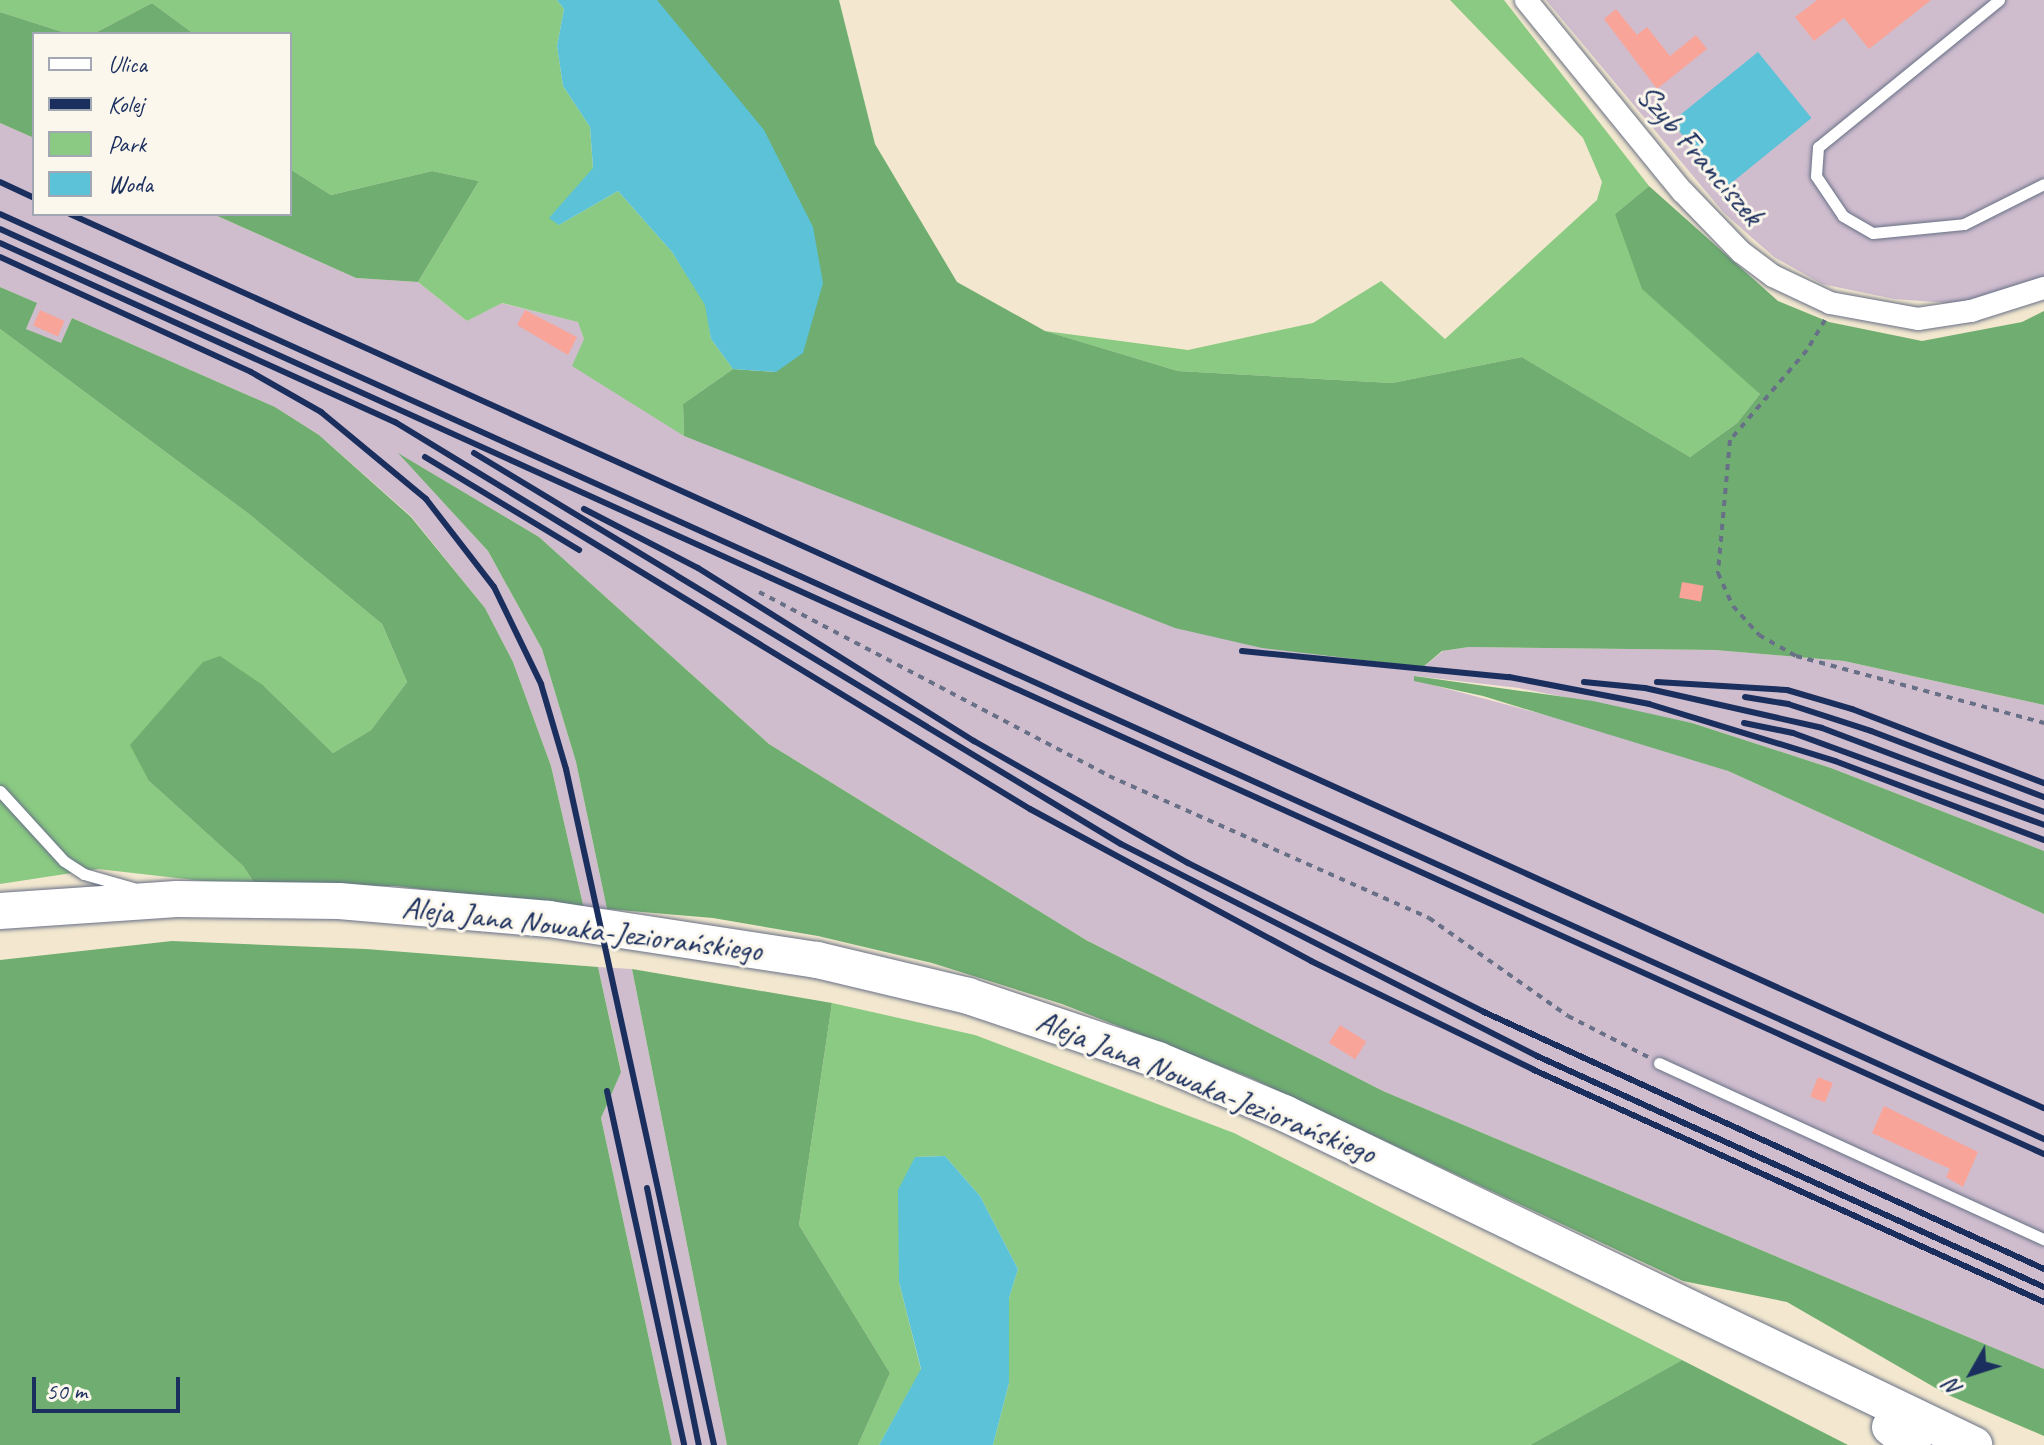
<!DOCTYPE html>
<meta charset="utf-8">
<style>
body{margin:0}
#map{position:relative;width:2044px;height:1445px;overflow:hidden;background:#f3e8cf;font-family:Caveat,sans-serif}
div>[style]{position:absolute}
.industrial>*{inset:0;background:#cfbdce}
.green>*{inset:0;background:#8aca82}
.forest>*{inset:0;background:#6fae70}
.water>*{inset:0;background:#5bc2d8;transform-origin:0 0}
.building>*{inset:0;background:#f9a499;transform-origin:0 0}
.path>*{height:4px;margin-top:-2px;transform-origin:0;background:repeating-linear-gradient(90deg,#677086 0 6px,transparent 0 12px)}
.roads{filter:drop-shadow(0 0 2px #677086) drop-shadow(0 0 2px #677086)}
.service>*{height:11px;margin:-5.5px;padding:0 5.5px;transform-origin:5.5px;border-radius:5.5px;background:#fff}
.minor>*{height:22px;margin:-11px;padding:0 11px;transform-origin:11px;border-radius:11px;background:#fff}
.primary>*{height:36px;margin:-18px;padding:0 18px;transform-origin:18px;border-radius:18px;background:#fff}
.rail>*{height:6px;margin:-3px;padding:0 3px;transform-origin:3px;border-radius:3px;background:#1b2f5e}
span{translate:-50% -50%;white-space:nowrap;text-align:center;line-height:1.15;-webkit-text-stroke:6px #fbf7ec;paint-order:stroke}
.street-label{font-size:32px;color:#1b2f5e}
.legend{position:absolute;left:32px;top:32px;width:260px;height:184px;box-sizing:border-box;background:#fbf7ec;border:2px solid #a1a7b3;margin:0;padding:10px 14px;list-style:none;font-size:24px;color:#1b2f5e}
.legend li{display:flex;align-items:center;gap:16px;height:40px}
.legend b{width:40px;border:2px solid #a1a7b3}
.north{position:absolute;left:1932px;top:1333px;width:80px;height:80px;-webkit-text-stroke:6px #fbf7ec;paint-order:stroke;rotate:231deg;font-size:22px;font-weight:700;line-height:32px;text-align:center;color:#1b2f5e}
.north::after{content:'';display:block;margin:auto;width:28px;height:36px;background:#1b2f5e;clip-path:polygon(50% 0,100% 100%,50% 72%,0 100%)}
.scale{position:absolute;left:32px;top:1377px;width:148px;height:36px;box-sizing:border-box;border:4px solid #1b2f5e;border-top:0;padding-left:10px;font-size:24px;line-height:28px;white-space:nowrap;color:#1b2f5e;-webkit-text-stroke:6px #fbf7ec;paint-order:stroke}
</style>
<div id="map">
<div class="industrial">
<div style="clip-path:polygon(1546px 0,2044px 0,2044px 277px,1963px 304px,1894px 299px,1822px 284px,1774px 257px,1724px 213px)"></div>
<div style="clip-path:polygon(0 123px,34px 138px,34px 214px,213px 214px,356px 278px,418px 282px,467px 321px,501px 303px,579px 322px,584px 339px,640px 404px,684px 436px,1369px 658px,1423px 667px,1443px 651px,1469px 647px,1715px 650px,1844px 661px,2044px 705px,2044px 851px,1831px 768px,1692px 723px,1519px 688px,1415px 676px,1414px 680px,1609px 732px,1728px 771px,2044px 914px,2044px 1369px,1383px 1091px,1086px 940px,769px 744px,539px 537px,401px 455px,488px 551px,542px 649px,576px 762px,607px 909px,584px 909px,551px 766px,513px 662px,485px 608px,411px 516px,319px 435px,275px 407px,72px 318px,61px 344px,26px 329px,36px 303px,0 287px)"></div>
<div style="clip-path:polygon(598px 967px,632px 969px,727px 1445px,672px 1445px,601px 1118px,621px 1071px)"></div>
</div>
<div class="green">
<div style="clip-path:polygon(0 0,557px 0,564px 9px,557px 46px,563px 86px,590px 127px,593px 169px,559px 225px,618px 191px,672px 252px,706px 305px,711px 339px,733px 369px,683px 404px,684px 436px,572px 366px,584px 339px,578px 322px,502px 303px,467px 321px,418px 282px,479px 181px,432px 171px,331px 195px,290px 169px,290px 34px,194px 34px,152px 3px,93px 34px,69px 34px,0 12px)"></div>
<div style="clip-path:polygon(1450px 0,1504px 0,1649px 186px,1615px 214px,1760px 394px,1737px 423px,1690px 457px,1522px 357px,1392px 383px,1178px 371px,1045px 331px,1188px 350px,1313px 323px,1381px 281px,1445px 339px,1597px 200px,1602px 182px,1583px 138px)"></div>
<div style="clip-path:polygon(0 329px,249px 514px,382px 624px,407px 682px,371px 730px,333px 753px,264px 686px,149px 781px,243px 866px,257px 887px,98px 869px,0 884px)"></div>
<div style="clip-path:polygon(832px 1003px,975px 1035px,1234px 1133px,1682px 1360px,1530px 1445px,993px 1445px,1009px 1383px,1009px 1298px,1018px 1269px,980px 1196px,945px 1156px,915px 1157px,899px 1282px,921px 1370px,879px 1445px,858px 1445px,890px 1373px,799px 1225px)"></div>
</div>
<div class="forest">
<div style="clip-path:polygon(657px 0,839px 0,875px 144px,957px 282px,1045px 331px,1178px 371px,1392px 383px,1522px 357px,1690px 457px,1737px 423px,1760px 394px,1642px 289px,1615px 214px,1649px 186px,1778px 301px,1829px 322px,1922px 341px,2022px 322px,2044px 311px,2044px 705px,1844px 661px,1715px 650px,1469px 647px,1442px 651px,1423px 667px,1262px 648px,1175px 628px,684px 436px,683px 404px,733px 369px,776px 372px)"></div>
<div style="clip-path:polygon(152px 3px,194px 34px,93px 34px)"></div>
<div style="clip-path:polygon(0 12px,69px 34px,34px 34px,34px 138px,0 123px)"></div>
<div style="clip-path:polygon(290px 169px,331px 195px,432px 171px,479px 181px,418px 282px,356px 278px,213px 214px,290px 214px)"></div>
<div style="clip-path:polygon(0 287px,37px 303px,26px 329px,61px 343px,72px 318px,275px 407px,319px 435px,411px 517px,485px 608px,513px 662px,551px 766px,584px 909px,396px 886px,257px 887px,243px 866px,149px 781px,130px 745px,203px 662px,220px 656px,264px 686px,333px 753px,371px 730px,407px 682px,382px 624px,249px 514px,0 329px)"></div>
<div style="clip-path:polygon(398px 453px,539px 537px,769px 744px,1086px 940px,1383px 1091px,2044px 1369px,2044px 1436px,1946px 1394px,1787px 1302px,1683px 1281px,1251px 1078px,1062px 1004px,932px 963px,818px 936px,713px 918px,607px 909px,576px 762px,542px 649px,488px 551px)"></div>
<div style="clip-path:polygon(1414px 676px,1593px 701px,1692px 723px,1831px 768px,2044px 851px,2044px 914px,1728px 771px,1483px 696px,1414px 681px)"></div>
<div style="clip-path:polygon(172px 941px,366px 949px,598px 967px,621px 1072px,601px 1118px,672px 1445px,0 1445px,0 960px)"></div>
<div style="clip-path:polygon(632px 969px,832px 1003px,799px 1225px,890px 1373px,858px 1445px,727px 1445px)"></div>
<div style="clip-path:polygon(1682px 1360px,1848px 1445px,1530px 1445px)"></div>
</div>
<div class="water">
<div style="clip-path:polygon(557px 0,657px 0,764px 130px,813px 227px,823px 283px,803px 353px,776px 372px,733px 369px,711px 339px,705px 305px,672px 252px,618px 191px,559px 225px,549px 218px,593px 168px,590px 127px,563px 86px,557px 46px,564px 9px)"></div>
<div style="left:1758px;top:52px;width:85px;height:111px;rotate:51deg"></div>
<div style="clip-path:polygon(945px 1156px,980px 1196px,1018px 1269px,1009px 1298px,1009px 1383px,993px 1445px,879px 1445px,921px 1369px,899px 1282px,898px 1190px,915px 1157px)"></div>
</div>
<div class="building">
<div style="clip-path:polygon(1817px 0,1931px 0,1869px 49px,1844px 18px,1814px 41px,1795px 17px)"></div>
<div style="clip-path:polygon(1616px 9px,1637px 35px,1647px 27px,1670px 56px,1696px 35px,1707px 49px,1657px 89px,1604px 19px)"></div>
<div style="left:40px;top:310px;width:27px;height:17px;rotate:24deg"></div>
<div style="clip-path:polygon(525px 310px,577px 337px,568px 355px,517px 325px)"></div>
<div style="left:1682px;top:582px;width:22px;height:16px;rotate:10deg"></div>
<div style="left:1340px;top:1025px;width:31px;height:21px;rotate:32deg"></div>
<div style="left:1818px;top:1077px;width:16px;height:21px;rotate:22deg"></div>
<div style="clip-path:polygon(1884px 1106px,1978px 1152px,1963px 1187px,1946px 1177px,1950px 1169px,1872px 1133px)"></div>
</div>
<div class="path">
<div style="left:1825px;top:320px;width:35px;rotate:121deg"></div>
<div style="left:1807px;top:350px;width:118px;rotate:130.5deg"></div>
<div style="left:1730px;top:440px;width:134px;rotate:95.2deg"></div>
<div style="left:1718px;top:573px;width:36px;rotate:66deg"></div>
<div style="left:1733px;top:606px;width:39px;rotate:48deg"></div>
<div style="left:1759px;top:635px;width:43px;rotate:29.6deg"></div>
<div style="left:1796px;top:656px;width:257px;rotate:15.1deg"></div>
<div style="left:759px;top:592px;width:395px;rotate:27.7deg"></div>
<div style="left:1109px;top:776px;width:350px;rotate:23.9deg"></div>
<div style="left:1429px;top:918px;width:170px;rotate:35.2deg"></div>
<div style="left:1568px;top:1016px;width:90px;rotate:27.1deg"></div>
</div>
<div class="roads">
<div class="service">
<div style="left:1999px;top:0;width:233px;rotate:140.9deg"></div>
<div style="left:1818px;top:147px;width:29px;rotate:94deg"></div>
<div style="left:1816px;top:176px;width:48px;rotate:56deg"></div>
<div style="left:1843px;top:216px;width:34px;rotate:30deg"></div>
<div style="left:1873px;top:233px;width:91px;rotate:-5.6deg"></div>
<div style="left:1964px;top:224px;width:89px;rotate:-26.6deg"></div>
<div style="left:0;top:791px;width:95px;rotate:47.6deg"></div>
<div style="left:64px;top:861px;width:24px;rotate:33deg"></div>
<div style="left:84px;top:874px;width:51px;rotate:15.9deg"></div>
<div style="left:1659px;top:1063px;width:423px;rotate:24.6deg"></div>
</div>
<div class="minor">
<div style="left:1526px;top:0;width:247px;rotate:50.8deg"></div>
<div style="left:1682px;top:191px;width:85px;rotate:46deg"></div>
<div style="left:1741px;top:252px;width:40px;rotate:37deg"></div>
<div style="left:1773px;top:276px;width:63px;rotate:25.3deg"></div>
<div style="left:1830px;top:303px;width:89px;rotate:10.3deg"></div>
<div style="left:1918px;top:319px;width:54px;rotate:-8.6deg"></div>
<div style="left:1971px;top:311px;width:77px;rotate:-17.5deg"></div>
</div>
<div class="primary">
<div style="left:0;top:911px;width:177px;rotate:-3.9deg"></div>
<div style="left:177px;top:899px;width:162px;rotate:0.7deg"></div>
<div style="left:339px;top:901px;width:211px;rotate:4.9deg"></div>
<div style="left:549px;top:919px;width:271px;rotate:8.7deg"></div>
<div style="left:817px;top:960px;width:155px;rotate:13.4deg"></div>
<div style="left:968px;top:996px;width:200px;rotate:18.6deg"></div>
<div style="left:1158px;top:1060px;width:137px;rotate:22.8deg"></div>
<div style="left:1284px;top:1113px;width:766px;rotate:25.69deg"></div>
<div style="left:1890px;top:1427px;width:29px;rotate:38deg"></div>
</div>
</div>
<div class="rail">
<div style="left:0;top:182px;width:38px;rotate:25deg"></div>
<div style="left:0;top:214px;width:2244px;rotate:24.35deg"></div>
<div style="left:70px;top:214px;width:2167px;rotate:24.37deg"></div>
<div style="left:0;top:229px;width:2244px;rotate:24.35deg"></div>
<div style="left:0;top:243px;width:434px;rotate:24.4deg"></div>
<div style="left:395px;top:422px;width:744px;rotate:31.36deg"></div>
<div style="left:1030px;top:809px;width:319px;rotate:28.4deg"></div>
<div style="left:1311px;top:961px;width:248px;rotate:26deg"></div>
<div style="left:1534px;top:1070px;width:560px;rotate:24.46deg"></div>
<div style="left:0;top:257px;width:276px;rotate:24.6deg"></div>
<div style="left:251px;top:372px;width:81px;rotate:29.7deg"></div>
<div style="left:321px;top:412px;width:136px;rotate:39.6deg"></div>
<div style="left:426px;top:499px;width:111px;rotate:52.3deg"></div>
<div style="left:494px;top:587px;width:108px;rotate:64.1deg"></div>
<div style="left:541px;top:684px;width:89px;rotate:73.6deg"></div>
<div style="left:566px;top:769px;width:692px;rotate:77.65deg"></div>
<div style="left:474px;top:453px;width:756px;rotate:31.15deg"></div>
<div style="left:1121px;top:844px;width:467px;rotate:27deg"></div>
<div style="left:1537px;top:1056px;width:557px;rotate:24.5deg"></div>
<div style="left:425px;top:457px;width:180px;rotate:31.1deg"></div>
<div style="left:584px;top:509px;width:128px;rotate:27.4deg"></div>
<div style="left:698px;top:568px;width:326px;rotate:32.1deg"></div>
<div style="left:974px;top:741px;width:246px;rotate:29.7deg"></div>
<div style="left:1188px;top:863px;width:331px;rotate:26.7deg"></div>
<div style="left:1484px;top:1012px;width:616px;rotate:24.65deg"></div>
<div style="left:1242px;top:651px;width:268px;rotate:5.6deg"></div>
<div style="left:1509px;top:677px;width:143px;rotate:10.9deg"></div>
<div style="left:1649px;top:704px;width:195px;rotate:17deg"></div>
<div style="left:1835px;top:761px;width:223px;rotate:20.7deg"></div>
<div style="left:1584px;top:682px;width:61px;rotate:5.6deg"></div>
<div style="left:1645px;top:688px;width:181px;rotate:12.7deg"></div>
<div style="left:1822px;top:728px;width:237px;rotate:20.7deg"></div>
<div style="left:1657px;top:682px;width:130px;rotate:3.5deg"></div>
<div style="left:1787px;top:690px;width:68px;rotate:16.3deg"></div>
<div style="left:1852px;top:709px;width:206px;rotate:21.1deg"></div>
<div style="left:1745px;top:697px;width:44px;rotate:9.2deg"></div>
<div style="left:1788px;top:704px;width:87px;rotate:18deg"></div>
<div style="left:1871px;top:731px;width:185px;rotate:20.9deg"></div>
<div style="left:1744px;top:723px;width:50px;rotate:11.5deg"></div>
<div style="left:1793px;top:733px;width:267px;rotate:20.1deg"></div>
<div style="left:607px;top:1091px;width:362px;rotate:77.7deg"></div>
<div style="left:647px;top:1188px;width:262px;rotate:78.6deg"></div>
</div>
<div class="street-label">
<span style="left:1700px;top:155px;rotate:49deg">Szyb Franciszek</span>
<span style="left:582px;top:929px;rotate:7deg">Aleja Jana Nowaka-Jeziorańskiego</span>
<span style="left:1206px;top:1087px;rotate:22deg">Aleja Jana Nowaka-Jeziorańskiego</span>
</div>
<ul class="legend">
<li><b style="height:10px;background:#fff"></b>Ulica</li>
<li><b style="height:10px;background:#1b2f5e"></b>Kolej</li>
<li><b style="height:22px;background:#8aca82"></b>Park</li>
<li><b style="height:22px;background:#5bc2d8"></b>Woda</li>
</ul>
<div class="north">N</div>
<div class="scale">50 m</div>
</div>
